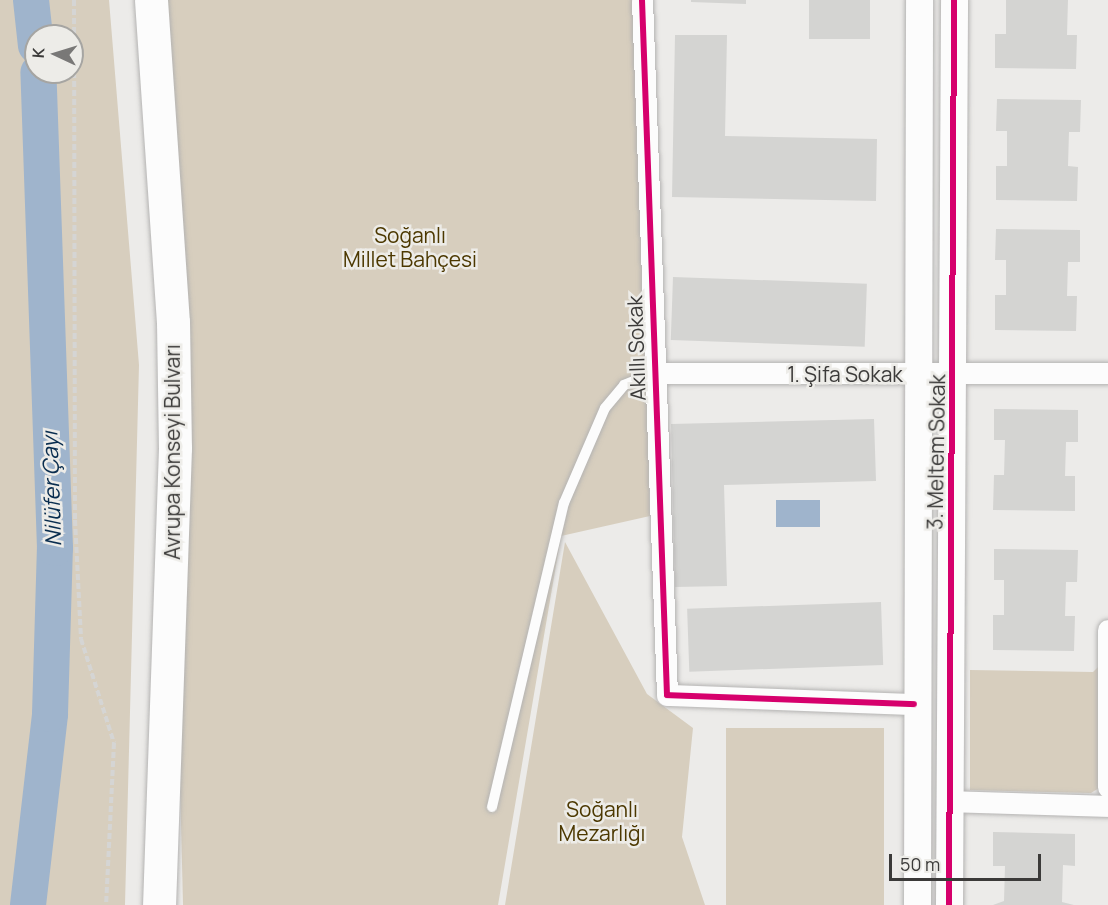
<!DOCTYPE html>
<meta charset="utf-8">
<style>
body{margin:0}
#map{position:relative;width:1108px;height:905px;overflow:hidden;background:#ecebe9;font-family:Manrope,sans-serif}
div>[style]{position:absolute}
.green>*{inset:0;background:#d7cebe;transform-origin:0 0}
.water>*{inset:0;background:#9fb4cc;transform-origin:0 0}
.river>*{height:36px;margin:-18px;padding:0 18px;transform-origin:18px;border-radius:18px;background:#9fb4cc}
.building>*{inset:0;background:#d4d4d2;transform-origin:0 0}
.path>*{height:4px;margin-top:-2px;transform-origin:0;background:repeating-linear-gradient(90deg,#d5d5d4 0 6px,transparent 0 9px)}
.roads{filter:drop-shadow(0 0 2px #b4b3b2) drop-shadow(0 0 2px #b4b3b2)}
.service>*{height:10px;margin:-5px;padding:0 5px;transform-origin:5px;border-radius:5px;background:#fcfcfc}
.minor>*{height:21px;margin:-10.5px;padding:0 10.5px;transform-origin:10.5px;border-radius:10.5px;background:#fcfcfc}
.tertiary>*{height:27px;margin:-13.5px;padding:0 13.5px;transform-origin:13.5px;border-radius:13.5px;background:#fcfcfc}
.primary>*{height:33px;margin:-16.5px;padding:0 16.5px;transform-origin:16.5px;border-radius:16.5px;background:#fcfcfc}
.cycleway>*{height:6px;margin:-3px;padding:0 3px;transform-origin:3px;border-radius:3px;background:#d6006c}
span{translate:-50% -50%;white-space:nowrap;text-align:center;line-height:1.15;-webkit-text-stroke:5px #edece8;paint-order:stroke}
.park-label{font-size:21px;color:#4c3800}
.street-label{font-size:21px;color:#3b3a39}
.water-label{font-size:22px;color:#092d4f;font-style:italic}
.north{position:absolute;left:24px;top:24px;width:60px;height:60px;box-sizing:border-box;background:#edece8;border:2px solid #a6a5a2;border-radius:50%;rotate:274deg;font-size:16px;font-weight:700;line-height:24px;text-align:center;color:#3b3a39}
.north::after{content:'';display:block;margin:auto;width:21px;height:27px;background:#797877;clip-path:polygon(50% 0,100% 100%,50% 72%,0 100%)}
.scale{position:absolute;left:889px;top:854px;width:152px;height:27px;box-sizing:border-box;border:3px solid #3b3a39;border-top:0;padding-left:8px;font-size:18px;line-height:21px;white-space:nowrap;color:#3b3a39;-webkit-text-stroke:4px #edece8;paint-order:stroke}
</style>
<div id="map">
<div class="green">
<div style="clip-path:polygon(evenodd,0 0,109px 0,139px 365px,125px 905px,0 905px,0 0,36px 36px,72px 36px,72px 72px,36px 72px,36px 36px)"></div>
<div style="clip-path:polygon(161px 0,641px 0,650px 516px,561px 536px,498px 905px,183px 905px)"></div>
<div style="clip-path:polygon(565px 542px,647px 694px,693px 728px,682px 837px,705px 905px,505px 905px)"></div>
<div style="clip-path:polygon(1099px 666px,1099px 788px,1091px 793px,970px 790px,970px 670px,1093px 672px)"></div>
<div style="left:726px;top:728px;width:158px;height:177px"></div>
</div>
<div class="water">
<div style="left:820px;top:500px;width:27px;height:44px;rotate:90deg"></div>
</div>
<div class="river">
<div style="left:31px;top:0;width:46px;rotate:83.8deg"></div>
<div style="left:28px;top:905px;width:192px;rotate:-83.4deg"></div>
<div style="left:50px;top:714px;width:166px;rotate:-88.3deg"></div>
<div style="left:55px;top:548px;width:476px;rotate:-92deg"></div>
</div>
<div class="building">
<div style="clip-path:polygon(691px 0,746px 0,746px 4px,691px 2px)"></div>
<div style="left:809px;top:0;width:61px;height:39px"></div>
<div style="clip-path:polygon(1006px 0,1068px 0,1067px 35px,1077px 35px,1076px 69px,995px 68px,995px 34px,1006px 34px)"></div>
<div style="clip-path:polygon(675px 35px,727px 35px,725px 136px,877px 139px,876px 201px,672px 197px)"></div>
<div style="clip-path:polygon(997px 99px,1081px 100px,1080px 132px,1069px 132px,1068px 166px,1078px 167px,1077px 201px,996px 200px,996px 166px,1007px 166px,1007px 131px,996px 131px)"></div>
<div style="clip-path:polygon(996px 229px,1080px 230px,1080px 262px,1068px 262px,1067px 296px,1077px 296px,1076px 331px,995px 330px,995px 295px,1006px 295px,1006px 260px,995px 260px)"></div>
<div style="left:673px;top:277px;width:194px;height:63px;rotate:2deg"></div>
<div style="clip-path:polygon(994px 409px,1078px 410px,1078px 442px,1066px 442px,1065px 476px,1075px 476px,1075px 511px,993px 510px,994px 475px,1004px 475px,1005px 440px,994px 440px)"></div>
<div style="clip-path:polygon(874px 419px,876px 481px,724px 485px,727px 586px,675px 587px,671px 424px)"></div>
<div style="clip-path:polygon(994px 549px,1078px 550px,1077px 582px,1066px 582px,1065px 616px,1075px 616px,1074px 651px,993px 650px,993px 615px,1004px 615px,1004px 580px,994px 580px)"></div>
<div style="left:881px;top:602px;width:63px;height:194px;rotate:88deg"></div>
<div style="clip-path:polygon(993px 832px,1075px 834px,1075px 866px,1063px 865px,1062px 902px,1074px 905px,993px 905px,1004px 901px,1005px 866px,993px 866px)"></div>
</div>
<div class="path">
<div style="left:74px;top:0;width:520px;rotate:89.89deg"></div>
<div style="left:75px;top:520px;width:119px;rotate:87.1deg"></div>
<div style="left:81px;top:639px;width:109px;rotate:72.4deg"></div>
<div style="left:114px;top:743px;width:162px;rotate:92.8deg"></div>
</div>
<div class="roads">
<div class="service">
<div style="left:492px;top:807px;width:312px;rotate:-76.7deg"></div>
<div style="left:564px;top:503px;width:103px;rotate:-66.7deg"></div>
<div style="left:605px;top:408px;width:30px;rotate:-50deg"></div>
<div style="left:624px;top:385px;width:31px;rotate:-22deg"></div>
</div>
<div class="minor">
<div style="left:642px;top:0;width:695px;rotate:87.94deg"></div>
<div style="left:667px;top:695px;width:247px;rotate:2.1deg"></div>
<div style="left:653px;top:373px;width:455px"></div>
<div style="left:1108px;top:630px;width:157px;rotate:90deg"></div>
<div style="left:948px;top:801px;width:160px;rotate:1.8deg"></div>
</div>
<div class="tertiary">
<div style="left:917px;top:905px;width:905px;rotate:-89.87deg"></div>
<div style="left:949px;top:905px;width:905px;rotate:-89.68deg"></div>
</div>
<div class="primary">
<div style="left:151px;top:0;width:323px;rotate:86.1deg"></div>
<div style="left:173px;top:322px;width:126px;rotate:89.1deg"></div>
<div style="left:175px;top:448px;width:457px;rotate:92deg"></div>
</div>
</div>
<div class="cycleway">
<div style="left:642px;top:0;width:695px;rotate:87.94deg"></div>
<div style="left:667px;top:695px;width:247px;rotate:2.1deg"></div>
<div style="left:949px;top:905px;width:905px;rotate:-89.68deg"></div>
</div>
<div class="park-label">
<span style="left:410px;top:247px">Soğanlı<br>Millet Bahçesi</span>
<span style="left:602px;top:821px">Soğanlı<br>Mezarlığı</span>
</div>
<div class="street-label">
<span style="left:636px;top:348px;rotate:-92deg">Akıllı Sokak</span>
<span style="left:845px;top:374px">1. Şifa Sokak</span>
<span style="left:172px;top:452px;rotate:-90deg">Avrupa Konseyi Bulvarı</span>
<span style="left:936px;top:452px;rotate:-89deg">3. Meltem Sokak</span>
</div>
<div class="water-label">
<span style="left:52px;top:489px;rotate:-92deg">Nilüfer Çayı</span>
</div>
<div class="north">K</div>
<div class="scale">50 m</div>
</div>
